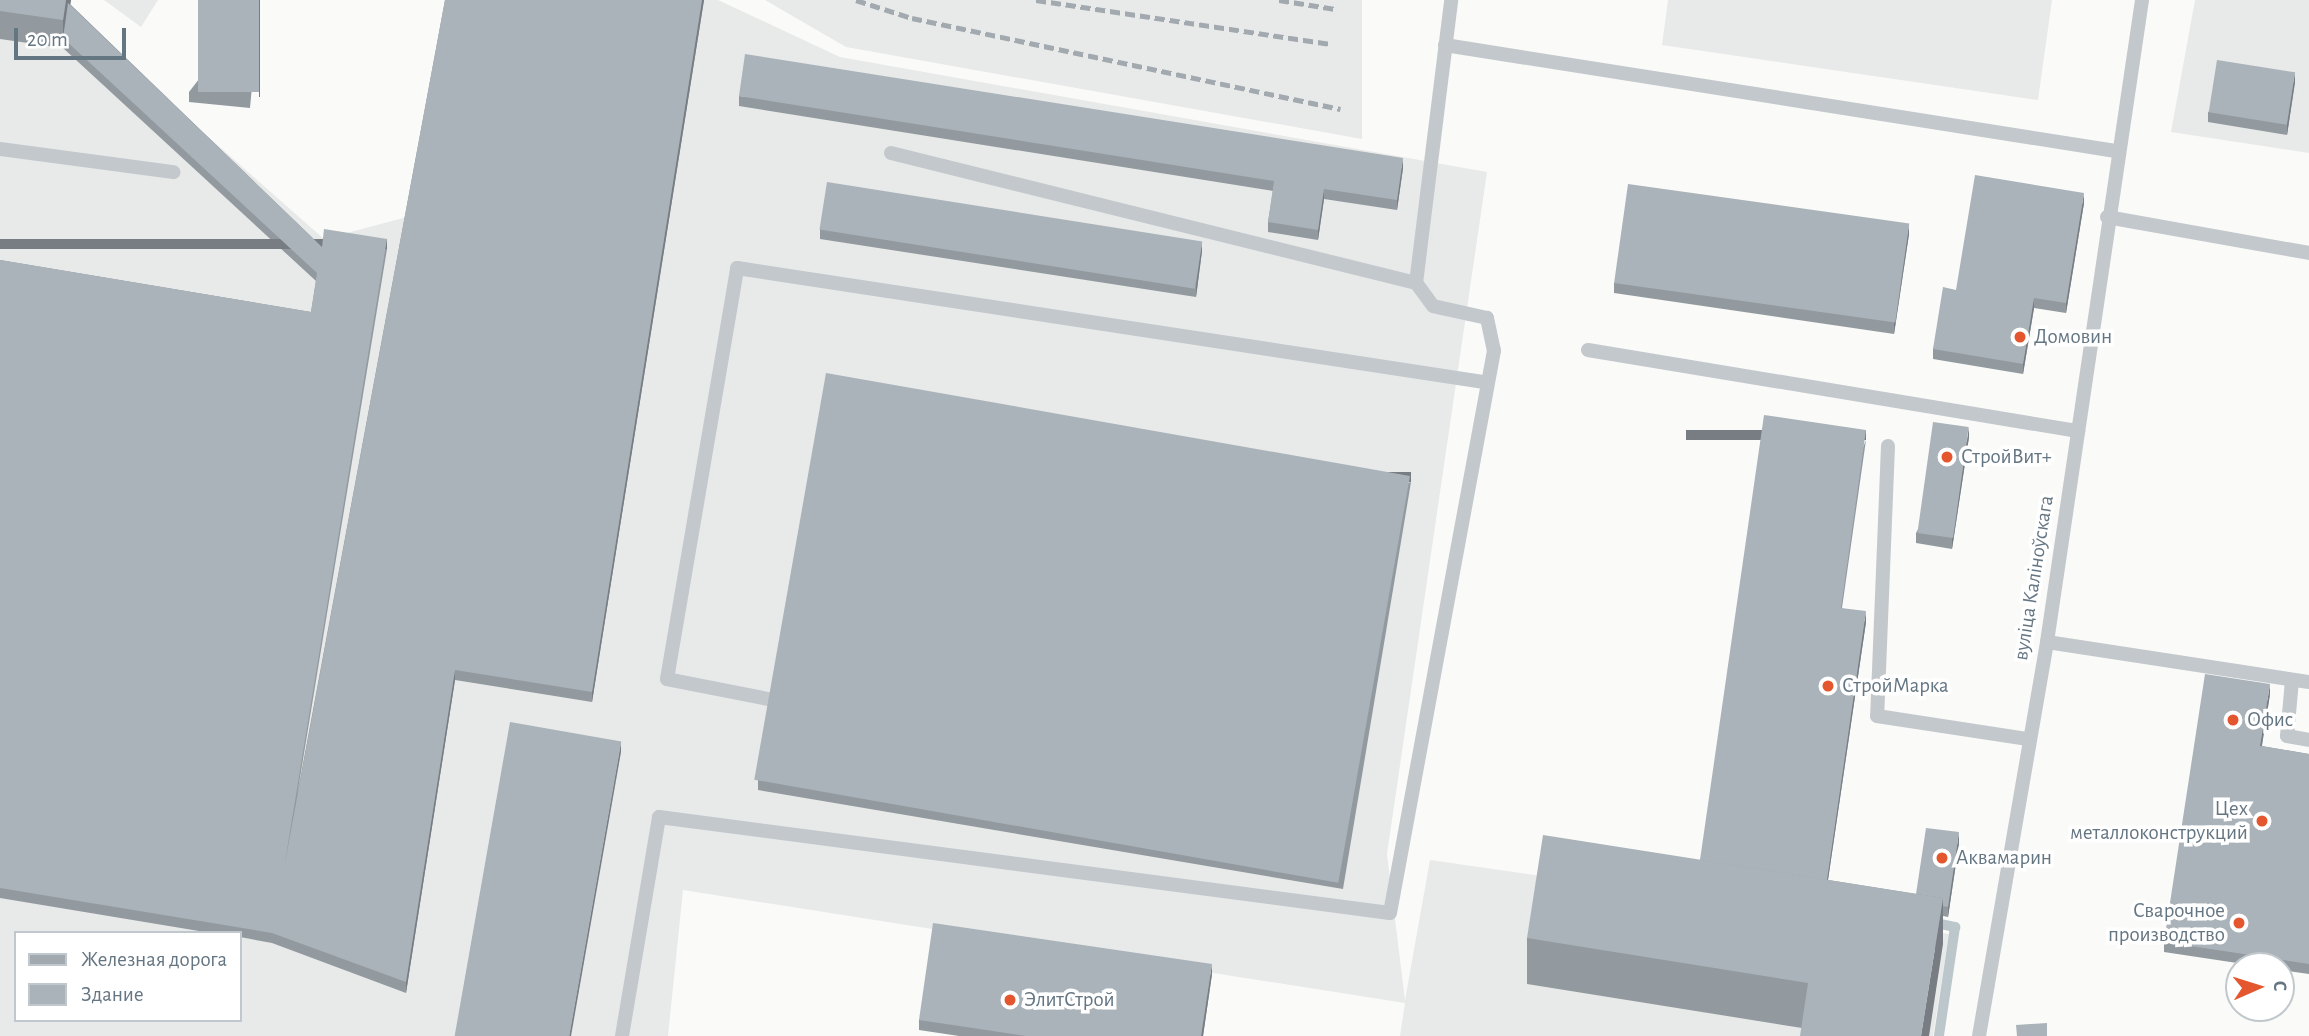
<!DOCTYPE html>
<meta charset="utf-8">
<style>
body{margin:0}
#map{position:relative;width:2309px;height:1036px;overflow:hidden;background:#fafaf8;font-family:"Alegreya Sans",sans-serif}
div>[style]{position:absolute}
.built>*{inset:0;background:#e8e9e9}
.stream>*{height:10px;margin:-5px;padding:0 5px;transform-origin:5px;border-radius:5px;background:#bbc7cb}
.service>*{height:14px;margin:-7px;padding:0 7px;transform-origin:7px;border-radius:7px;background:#c3c8cc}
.rail>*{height:5px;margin-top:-2.5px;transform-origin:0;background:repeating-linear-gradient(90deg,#a2aab0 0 10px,transparent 0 15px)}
.wall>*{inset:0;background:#929a9f}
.shaded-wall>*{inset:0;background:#777d82;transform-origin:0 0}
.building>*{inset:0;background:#aab3b9;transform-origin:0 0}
.dots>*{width:19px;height:19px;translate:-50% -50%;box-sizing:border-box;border:4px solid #fff;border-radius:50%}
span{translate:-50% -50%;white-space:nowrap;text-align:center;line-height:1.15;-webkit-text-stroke:7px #fff;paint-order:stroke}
.poi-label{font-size:21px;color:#657683}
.left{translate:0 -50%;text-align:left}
.right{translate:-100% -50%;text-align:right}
.street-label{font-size:21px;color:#657683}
.legend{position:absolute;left:14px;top:931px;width:228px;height:91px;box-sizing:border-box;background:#fff;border:2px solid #c1c8cd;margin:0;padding:9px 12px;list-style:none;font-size:21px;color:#657683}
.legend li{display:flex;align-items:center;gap:14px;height:35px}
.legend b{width:35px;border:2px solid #c1c8cd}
.north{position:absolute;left:2225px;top:952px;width:70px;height:70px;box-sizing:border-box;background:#fff;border:2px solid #c1c8cd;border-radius:50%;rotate:87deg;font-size:19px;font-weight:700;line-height:28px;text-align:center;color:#657683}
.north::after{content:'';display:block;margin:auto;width:24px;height:32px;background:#e4572e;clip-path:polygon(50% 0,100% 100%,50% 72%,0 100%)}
.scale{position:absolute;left:14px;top:28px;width:112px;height:32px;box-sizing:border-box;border:4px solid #657683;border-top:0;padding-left:9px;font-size:21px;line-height:24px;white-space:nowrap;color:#657683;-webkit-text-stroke:5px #fff;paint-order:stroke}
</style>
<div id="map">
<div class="built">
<div style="clip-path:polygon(evenodd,0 0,68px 13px,324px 239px,407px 217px,447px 0,718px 0,840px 57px,1487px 172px,1387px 854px,1405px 1000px,1430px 860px,1949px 934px,1933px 1036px,1400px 1036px,1405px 1003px,683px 890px,668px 1036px,0 1036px,0 0,16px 933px,240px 933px,240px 1020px,16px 1020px,16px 933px)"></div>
<div style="clip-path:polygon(104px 0,158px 0,141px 27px)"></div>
<div style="clip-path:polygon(765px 0,1362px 0,1362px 139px,846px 47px)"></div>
<div style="clip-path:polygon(1668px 0,2052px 0,2038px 100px,1662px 45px)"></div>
<div style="clip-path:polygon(2195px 0,2309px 0,2309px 153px,2171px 132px)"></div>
</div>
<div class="stream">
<div style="left:1931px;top:922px;width:25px;rotate:12deg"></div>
<div style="left:1955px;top:927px;width:110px;rotate:98.4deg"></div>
</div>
<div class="service">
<div style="left:1445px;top:45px;width:679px;rotate:8.98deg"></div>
<div style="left:0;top:149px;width:175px;rotate:7.6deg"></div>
<div style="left:891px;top:153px;width:541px;rotate:13.91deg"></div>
<div style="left:1416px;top:283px;width:285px;rotate:-82.9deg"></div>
<div style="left:2107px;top:217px;width:205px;rotate:10.1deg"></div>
<div style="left:1588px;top:350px;width:497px;rotate:9.4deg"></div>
<div style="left:1888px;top:446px;width:270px;rotate:92.3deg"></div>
<div style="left:1877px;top:716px;width:153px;rotate:8.7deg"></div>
<div style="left:2047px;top:642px;width:265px;rotate:8.7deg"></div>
<div style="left:2292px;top:680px;width:56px;rotate:95.1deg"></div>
<div style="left:2287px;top:736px;width:22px;rotate:10deg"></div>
<div style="left:773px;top:700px;width:108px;rotate:-168.8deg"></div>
<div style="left:667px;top:679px;width:417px;rotate:-80.3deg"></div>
<div style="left:737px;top:268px;width:756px;rotate:8.68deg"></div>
<div style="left:622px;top:1036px;width:222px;rotate:-80.4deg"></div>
<div style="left:659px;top:817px;width:737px;rotate:7.48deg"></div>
<div style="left:1390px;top:913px;width:572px;rotate:-79.52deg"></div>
<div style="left:1494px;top:351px;width:34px;rotate:-102deg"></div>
<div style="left:1487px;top:318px;width:55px;rotate:-167.5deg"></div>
<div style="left:1433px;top:306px;width:29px;rotate:-126deg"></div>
<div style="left:1979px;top:1036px;width:400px;rotate:-80.2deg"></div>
<div style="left:2047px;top:642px;width:649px;rotate:-81.58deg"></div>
</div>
<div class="rail">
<div style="left:856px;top:0;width:59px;rotate:17.8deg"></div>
<div style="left:912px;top:18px;width:438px;rotate:12deg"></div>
<div style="left:1036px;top:0;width:298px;rotate:8.5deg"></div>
<div style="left:1279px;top:0;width:57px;rotate:9.1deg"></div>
</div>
<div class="wall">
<div style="clip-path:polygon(0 0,71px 0,70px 4px,322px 247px,387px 249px,297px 796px,445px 0,704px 0,592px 702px,455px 680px,406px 993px,272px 943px,240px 937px,240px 933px,211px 933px,0 898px,0 260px,311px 312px,316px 281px,63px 48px,0 39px)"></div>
<div style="clip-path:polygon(260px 0,250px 108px,189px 102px,189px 92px)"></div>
<div style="clip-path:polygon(2295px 82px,2287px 135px,2208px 122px,2208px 112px)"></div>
<div style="clip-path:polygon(739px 96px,1403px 168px,1397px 210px,1324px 199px,1318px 240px,1268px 232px,1268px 222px,1273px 191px,739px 106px)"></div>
<div style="clip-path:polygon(2084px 203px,2066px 313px,2034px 308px,2023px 374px,1933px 359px,1933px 349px,1956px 290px)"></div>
<div style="clip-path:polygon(820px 229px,1202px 251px,1196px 297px,820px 239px)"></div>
<div style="clip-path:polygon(1909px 234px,1894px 334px,1614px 293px,1614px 283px)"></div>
<div style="clip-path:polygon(1969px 437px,1952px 549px,1916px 543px,1916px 533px)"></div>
<div style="clip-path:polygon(1866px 440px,1842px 608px,1866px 622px,1828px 880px,1916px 894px,1959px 843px,1948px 917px,1943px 916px,1943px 944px,1802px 1028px,1527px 984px,1527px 938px,1700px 860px)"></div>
<div style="clip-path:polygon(1411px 482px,1343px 889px,758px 790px,758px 780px)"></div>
<div style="clip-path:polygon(2270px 694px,2262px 746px,2309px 754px,2309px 974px,2281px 970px,2281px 966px,2257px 966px,2164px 952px,2164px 942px)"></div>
<div style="clip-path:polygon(1212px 974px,1203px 1036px,959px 1036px,919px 1030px,919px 1020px)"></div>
</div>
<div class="shaded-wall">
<div style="clip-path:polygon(66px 0,71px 0,65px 39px,63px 38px,63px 48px,63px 20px)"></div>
<div style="left:259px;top:0;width:1px;height:97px"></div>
<div style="clip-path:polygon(702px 0,704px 0,592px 702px,592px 692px)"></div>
<div style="clip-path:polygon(2295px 72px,2295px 82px,2287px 135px,2287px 125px)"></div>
<div style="clip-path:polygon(1403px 158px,1403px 168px,1397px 210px,1397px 200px)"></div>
<div style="clip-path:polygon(1324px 189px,1324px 199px,1318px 240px,1318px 230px)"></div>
<div style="clip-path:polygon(2084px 193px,2084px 203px,2066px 313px,2066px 303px)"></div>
<div style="clip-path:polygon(1909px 224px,1909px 234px,1894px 334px,1894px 323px)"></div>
<div style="left:387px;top:239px;width:10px;height:637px;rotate:90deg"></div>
<div style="clip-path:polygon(1202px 241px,1202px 251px,1196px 297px,1196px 287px)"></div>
<div style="clip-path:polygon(2034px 298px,2034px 308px,2023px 374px,2023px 364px)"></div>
<div style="clip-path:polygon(1969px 427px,1969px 437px,1952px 549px,1952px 539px)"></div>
<div style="left:1866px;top:430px;width:10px;height:180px;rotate:90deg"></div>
<div style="left:1411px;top:472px;width:10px;height:413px;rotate:90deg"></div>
<div style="clip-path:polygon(1866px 611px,1866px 622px,1825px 900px,1825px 890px)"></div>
<div style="clip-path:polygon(455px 670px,455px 680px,406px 993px,406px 982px)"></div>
<div style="clip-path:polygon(2270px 684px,2270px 694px,2260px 756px,2260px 746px)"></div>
<div style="clip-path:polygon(621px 742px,621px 752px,571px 1036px,569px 1036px)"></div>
<div style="clip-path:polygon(1959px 832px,1959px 843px,1948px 917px,1948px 907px)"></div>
<div style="clip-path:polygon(1943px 898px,1943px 944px,1929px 1036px,1921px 1036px)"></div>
<div style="clip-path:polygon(1212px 964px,1212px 974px,1203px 1036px,1201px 1036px)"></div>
</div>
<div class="building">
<div style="clip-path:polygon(0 0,66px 0,63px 20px,0 11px)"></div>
<div style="left:198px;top:0;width:61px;height:92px"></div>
<div style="clip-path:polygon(445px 0,702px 0,592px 692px,455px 670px,406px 982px,272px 933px,0 888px,0 260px,311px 312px,317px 273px,63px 38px,68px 3px,322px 247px,324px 229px,387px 239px,284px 868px)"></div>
<div style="clip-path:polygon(745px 54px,1403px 158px,1397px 200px,1324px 189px,1318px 230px,1268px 222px,1274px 181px,739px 96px)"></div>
<div style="left:2217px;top:60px;width:79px;height:53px;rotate:9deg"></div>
<div style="clip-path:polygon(1975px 175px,2084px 193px,2066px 303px,2034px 298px,2023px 364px,1933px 349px,1943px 287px,1956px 290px)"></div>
<div style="left:827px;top:182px;width:380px;height:48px;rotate:9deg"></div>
<div style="left:1628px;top:184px;width:284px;height:100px;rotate:8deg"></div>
<div style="left:826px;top:373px;width:593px;height:413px;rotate:10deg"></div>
<div style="clip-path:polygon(1764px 415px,1866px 430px,1841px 608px,1866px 611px,1827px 880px,1700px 860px)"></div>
<div style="left:1933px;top:422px;width:36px;height:112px;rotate:8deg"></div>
<div style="clip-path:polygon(2205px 674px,2270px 684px,2260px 746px,2309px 754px,2309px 964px,2164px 942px)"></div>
<div style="left:510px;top:722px;width:113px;height:319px;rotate:10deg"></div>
<div style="clip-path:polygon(1926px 828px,1959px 832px,1948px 907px,1943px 906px,1943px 898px,1916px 894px)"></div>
<div style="clip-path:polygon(1543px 835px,1943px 898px,1921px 1036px,1800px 1036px,1808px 983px,1527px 938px)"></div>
<div style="clip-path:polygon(933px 923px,1212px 964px,1201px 1036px,1026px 1036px,919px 1020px)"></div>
<div style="clip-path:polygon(2047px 1023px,2047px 1036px,2017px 1036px,2016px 1025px)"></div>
</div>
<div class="dots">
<div style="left:2020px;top:337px;background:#e4572e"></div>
<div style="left:1947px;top:457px;background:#e4572e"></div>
<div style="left:1828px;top:686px;background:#e4572e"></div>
<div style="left:2233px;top:720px;background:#e4572e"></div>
<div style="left:2262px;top:821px;background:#e4572e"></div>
<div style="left:1942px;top:858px;background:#e4572e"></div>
<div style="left:2239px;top:923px;background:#e4572e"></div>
<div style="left:1010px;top:1000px;background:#e4572e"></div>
</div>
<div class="poi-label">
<span class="left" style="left:2034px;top:337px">Домовин</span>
<span class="left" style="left:1961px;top:457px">СтройВит+</span>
<span class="left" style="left:1842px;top:686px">СтройМарка</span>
<span class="left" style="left:2247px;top:720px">Офис</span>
<span class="right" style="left:2248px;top:821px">Цех<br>металлоконструкций</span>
<span class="left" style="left:1956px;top:858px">Аквамарин</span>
<span class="right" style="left:2225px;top:923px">Сварочное<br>производство</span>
<span class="left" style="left:1024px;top:1000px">ЭлитСтрой</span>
</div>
<div class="street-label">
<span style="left:2034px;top:578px;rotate:-81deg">вуліца Каліноўскага</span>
</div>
<ul class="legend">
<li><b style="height:9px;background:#a2aab0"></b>Железная дорога</li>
<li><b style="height:19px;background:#aab3b9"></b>Здание</li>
</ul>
<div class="north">С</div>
<div class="scale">20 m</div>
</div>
